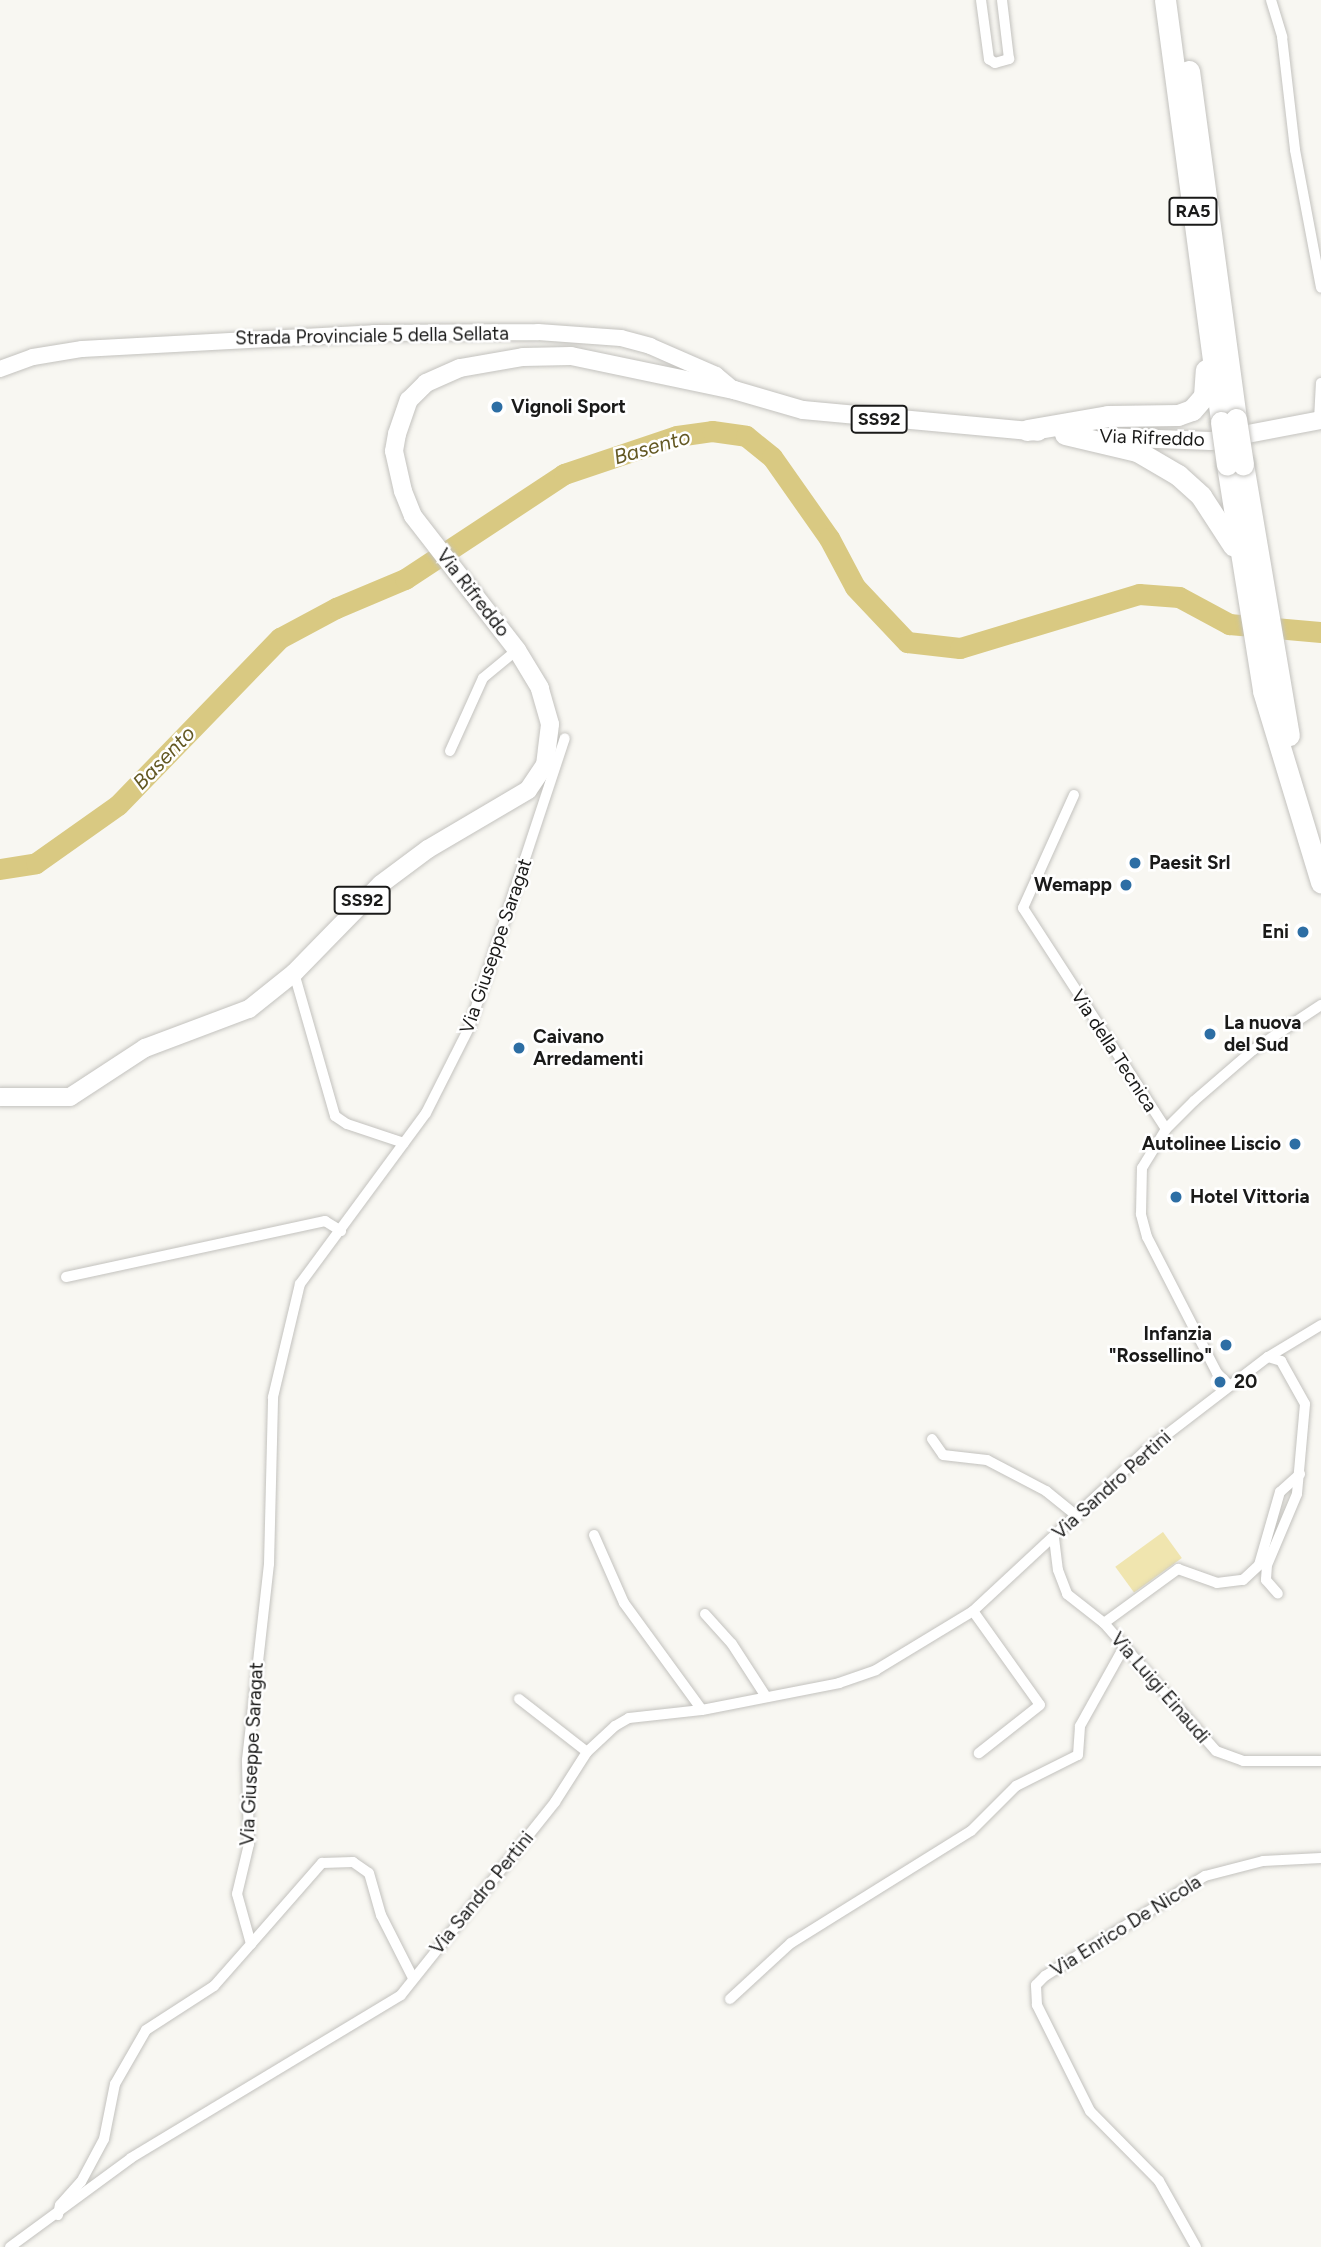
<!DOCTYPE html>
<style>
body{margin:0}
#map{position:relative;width:1321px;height:2247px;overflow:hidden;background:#f8f7f2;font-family:Figtree,sans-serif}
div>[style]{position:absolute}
.green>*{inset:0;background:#f0e5af;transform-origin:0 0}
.river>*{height:21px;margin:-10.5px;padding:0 10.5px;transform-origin:10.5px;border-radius:10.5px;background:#d9c982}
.roads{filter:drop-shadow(0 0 2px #c3c2be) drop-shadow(0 0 2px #c3c2be)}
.street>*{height:10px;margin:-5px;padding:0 5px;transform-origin:5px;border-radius:5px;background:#fff}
.secondary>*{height:16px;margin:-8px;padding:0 8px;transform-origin:8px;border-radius:8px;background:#fff}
.primary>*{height:18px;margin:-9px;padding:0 9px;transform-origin:9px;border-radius:9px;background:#fff}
.highway>*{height:21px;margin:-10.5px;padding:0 10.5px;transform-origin:10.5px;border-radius:10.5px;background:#fff}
.bridges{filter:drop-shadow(0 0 2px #c3c2be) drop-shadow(0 0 2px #c3c2be)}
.highway-bridge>*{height:21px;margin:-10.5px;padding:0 10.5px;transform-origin:10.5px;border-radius:10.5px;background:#fff}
.dots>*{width:19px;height:19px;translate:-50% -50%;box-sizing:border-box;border:4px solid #fff;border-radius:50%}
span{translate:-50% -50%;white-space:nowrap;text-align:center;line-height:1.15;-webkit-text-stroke:5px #fff;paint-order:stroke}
.shield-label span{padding:2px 5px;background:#fff;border:2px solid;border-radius:5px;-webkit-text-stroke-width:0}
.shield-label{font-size:18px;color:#1a1a19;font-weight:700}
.street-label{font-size:19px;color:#1a1a19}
.poi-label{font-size:19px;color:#1a1a19;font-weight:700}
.left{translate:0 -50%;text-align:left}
.right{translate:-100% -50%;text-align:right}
.water-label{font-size:21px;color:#635823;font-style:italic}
</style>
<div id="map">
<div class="green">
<div style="left:1163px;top:1532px;width:32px;height:59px;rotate:54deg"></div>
</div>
<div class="river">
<div style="left:0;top:869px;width:36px;rotate:-9deg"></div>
<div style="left:36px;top:863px;width:100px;rotate:-35.3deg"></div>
<div style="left:118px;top:805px;width:233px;rotate:-45.9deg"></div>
<div style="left:280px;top:638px;width:64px;rotate:-28.2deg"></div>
<div style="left:336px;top:608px;width:75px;rotate:-22.8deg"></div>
<div style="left:405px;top:579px;width:191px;rotate:-33.4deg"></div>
<div style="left:564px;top:474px;width:119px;rotate:-18.6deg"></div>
<div style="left:677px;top:436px;width:35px;rotate:-8deg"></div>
<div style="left:712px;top:431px;width:34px;rotate:8deg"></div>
<div style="left:746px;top:436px;width:33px;rotate:39deg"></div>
<div style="left:772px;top:457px;width:99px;rotate:54.9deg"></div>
<div style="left:829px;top:538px;width:55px;rotate:62deg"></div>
<div style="left:855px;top:587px;width:76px;rotate:46.6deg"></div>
<div style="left:907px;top:642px;width:53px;rotate:6.5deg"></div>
<div style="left:960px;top:648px;width:187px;rotate:-16.8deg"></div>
<div style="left:1139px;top:594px;width:40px;rotate:4.3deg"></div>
<div style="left:1179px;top:597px;width:57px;rotate:28.4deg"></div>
<div style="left:1229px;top:624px;width:92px;rotate:5deg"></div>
</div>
<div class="roads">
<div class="street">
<div style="left:981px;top:0;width:60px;rotate:82.3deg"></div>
<div style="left:989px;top:59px;width:7px;rotate:34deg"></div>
<div style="left:995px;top:63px;width:15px;rotate:-16deg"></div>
<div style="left:1009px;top:59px;width:59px;rotate:-96.8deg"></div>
<div style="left:1271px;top:0;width:39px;rotate:73deg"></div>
<div style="left:1282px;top:37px;width:114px;rotate:83.4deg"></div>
<div style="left:1295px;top:150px;width:140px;rotate:79.3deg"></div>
<div style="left:1319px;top:420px;width:37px;rotate:-87deg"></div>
<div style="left:450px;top:751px;width:80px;rotate:-65.7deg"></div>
<div style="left:483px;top:678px;width:44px;rotate:-39.5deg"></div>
<div style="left:1074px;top:795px;width:124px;rotate:114.3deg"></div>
<div style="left:1023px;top:908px;width:263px;rotate:57.1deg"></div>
<div style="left:294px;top:973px;width:149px;rotate:74deg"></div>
<div style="left:335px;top:1116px;width:14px;rotate:34deg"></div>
<div style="left:347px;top:1124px;width:60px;rotate:18.4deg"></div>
<div style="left:66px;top:1277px;width:265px;rotate:-12.2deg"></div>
<div style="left:325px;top:1221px;width:19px;rotate:32deg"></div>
<div style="left:1268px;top:1357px;width:62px;rotate:-31.1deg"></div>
<div style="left:1229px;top:1385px;width:17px;rotate:-135deg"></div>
<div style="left:1217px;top:1373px;width:153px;rotate:-117.2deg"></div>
<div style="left:1147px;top:1237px;width:24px;rotate:-105deg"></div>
<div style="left:1141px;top:1214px;width:46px;rotate:-88.8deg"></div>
<div style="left:1142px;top:1168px;width:46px;rotate:-58.4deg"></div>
<div style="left:1166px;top:1129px;width:40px;rotate:-45deg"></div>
<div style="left:1194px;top:1101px;width:78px;rotate:-40.8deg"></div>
<div style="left:1253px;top:1050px;width:82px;rotate:-33.5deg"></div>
<div style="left:932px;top:1439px;width:19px;rotate:55deg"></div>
<div style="left:943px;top:1455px;width:44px;rotate:6.5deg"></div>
<div style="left:987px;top:1460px;width:67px;rotate:27.7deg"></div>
<div style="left:1046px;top:1491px;width:40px;rotate:39deg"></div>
<div style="left:594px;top:1535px;width:74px;rotate:66.2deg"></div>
<div style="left:624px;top:1603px;width:132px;rotate:53.9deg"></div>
<div style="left:1054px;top:1538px;width:32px;rotate:83deg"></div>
<div style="left:1058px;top:1570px;width:26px;rotate:69deg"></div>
<div style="left:1067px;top:1594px;width:47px;rotate:38.1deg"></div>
<div style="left:1104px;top:1623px;width:170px;rotate:48.8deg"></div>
<div style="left:1216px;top:1751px;width:29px;rotate:20deg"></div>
<div style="left:1243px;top:1761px;width:78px"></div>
<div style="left:973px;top:1611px;width:115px;rotate:54.5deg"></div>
<div style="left:1040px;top:1705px;width:78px;rotate:141.8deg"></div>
<div style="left:705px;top:1614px;width:40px;rotate:48deg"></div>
<div style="left:732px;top:1644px;width:61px;rotate:57.1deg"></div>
<div style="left:1104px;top:1623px;width:92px;rotate:-36.1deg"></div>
<div style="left:1178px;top:1569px;width:41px;rotate:19.7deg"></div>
<div style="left:1217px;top:1583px;width:26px;rotate:-7deg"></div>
<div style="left:1243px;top:1580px;width:22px;rotate:-43deg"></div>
<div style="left:1259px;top:1565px;width:76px;rotate:-74deg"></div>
<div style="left:1280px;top:1492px;width:27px;rotate:-42deg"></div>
<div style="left:519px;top:1699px;width:86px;rotate:37.9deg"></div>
<div style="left:251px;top:1944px;width:108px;rotate:-48.8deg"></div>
<div style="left:322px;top:1863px;width:31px;rotate:-2deg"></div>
<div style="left:353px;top:1862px;width:19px;rotate:35deg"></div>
<div style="left:369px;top:1873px;width:44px;rotate:74.1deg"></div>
<div style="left:381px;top:1915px;width:71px;rotate:63.1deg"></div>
<div style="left:730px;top:1999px;width:83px;rotate:-42.6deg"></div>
<div style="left:791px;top:1943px;width:212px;rotate:-31.9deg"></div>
<div style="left:971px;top:1831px;width:64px;rotate:-45deg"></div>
<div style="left:1016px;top:1786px;width:69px;rotate:-26.6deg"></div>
<div style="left:1078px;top:1755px;width:29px;rotate:-86deg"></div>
<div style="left:1080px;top:1726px;width:90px;rotate:-60.9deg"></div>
<div style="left:58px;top:2215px;width:10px;rotate:-79deg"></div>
<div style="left:60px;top:2205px;width:31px;rotate:-48deg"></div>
<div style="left:81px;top:2182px;width:49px;rotate:-61.9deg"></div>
<div style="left:104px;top:2139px;width:56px;rotate:-78.7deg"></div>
<div style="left:115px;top:2084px;width:62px;rotate:-60.1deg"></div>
<div style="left:146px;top:2030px;width:81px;rotate:-32.9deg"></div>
<div style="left:214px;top:1986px;width:56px;rotate:-48.6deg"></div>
<div style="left:251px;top:1944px;width:52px;rotate:-105.6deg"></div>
<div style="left:237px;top:1894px;width:51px;rotate:-76.5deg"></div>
<div style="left:249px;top:1844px;width:84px;rotate:-91.4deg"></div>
<div style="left:247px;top:1760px;width:197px;rotate:-83.6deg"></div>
<div style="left:269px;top:1564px;width:167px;rotate:-88.6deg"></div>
<div style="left:273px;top:1397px;width:116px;rotate:-76.6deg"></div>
<div style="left:300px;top:1284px;width:212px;rotate:-53.6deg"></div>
<div style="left:426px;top:1113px;width:95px;rotate:-63.2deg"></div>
<div style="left:469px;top:1028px;width:305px;rotate:-71.7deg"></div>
<div style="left:10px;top:2247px;width:150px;rotate:-36.3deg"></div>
<div style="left:131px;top:2158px;width:315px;rotate:-31.1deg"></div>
<div style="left:401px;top:1995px;width:247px;rotate:-51.4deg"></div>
<div style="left:555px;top:1802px;width:59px;rotate:-57.4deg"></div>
<div style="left:587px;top:1752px;width:38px;rotate:-43deg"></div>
<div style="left:615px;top:1726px;width:16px;rotate:-30deg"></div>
<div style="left:629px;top:1718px;width:73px;rotate:-6.3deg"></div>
<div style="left:702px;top:1710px;width:140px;rotate:-11.1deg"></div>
<div style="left:839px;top:1683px;width:39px;rotate:-19deg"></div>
<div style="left:876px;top:1670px;width:114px;rotate:-31.3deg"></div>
<div style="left:973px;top:1611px;width:233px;rotate:-42.9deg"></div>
<div style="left:1144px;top:1452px;width:156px;rotate:-37.5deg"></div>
<div style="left:1268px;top:1357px;width:14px;rotate:17deg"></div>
<div style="left:1281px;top:1361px;width:49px;rotate:60.8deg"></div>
<div style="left:1305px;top:1404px;width:90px;rotate:95.1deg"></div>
<div style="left:1297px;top:1494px;width:77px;rotate:112.9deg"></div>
<div style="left:1267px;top:1565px;width:15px;rotate:94deg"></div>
<div style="left:1266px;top:1580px;width:18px;rotate:49deg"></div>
<div style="left:1196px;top:2247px;width:76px;rotate:-119.3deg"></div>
<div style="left:1159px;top:2181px;width:98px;rotate:-134.6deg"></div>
<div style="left:1090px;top:2111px;width:119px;rotate:-116.6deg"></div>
<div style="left:1037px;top:2005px;width:20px;rotate:-93deg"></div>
<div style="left:1036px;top:1985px;width:13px;rotate:-45deg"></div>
<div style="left:1045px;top:1976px;width:189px;rotate:-32deg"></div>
<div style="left:1205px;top:1876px;width:60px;rotate:-14.5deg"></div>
<div style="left:1263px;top:1861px;width:58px;rotate:-3deg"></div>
</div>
<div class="secondary">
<div style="left:0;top:369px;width:35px;rotate:-20deg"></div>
<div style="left:33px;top:357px;width:50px;rotate:-9.3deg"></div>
<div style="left:82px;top:349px;width:292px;rotate:-3.1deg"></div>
<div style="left:374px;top:333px;width:164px;rotate:-0.3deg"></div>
<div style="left:538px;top:332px;width:83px;rotate:4.1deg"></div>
<div style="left:621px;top:338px;width:30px;rotate:15deg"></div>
<div style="left:650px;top:346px;width:72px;rotate:23.7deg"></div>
<div style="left:716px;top:375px;width:23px;rotate:40deg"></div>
</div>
<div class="primary">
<div style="left:1105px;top:437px;width:106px;rotate:2.2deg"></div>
<div style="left:1211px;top:441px;width:112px;rotate:-10.8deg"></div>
<div style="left:0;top:1097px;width:70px"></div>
<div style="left:70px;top:1097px;width:90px;rotate:-33.2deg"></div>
<div style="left:145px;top:1048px;width:111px;rotate:-20.6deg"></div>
<div style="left:249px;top:1009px;width:58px;rotate:-38.7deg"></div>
<div style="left:294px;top:973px;width:124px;rotate:-45.7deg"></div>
<div style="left:381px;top:884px;width:59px;rotate:-36.7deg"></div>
<div style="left:428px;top:849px;width:116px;rotate:-30.5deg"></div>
<div style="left:528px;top:790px;width:30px;rotate:-56deg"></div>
<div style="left:545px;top:765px;width:41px;rotate:-83deg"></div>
<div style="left:550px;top:724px;width:37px;rotate:-106deg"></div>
<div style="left:540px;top:688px;width:44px;rotate:-121.2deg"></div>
<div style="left:517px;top:650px;width:170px;rotate:-127.8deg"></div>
<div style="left:413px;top:516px;width:27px;rotate:-112deg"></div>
<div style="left:403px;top:491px;width:41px;rotate:-102.7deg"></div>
<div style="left:394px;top:451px;width:17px;rotate:-80deg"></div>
<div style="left:397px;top:434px;width:36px;rotate:-71deg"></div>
<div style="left:409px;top:400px;width:24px;rotate:-45deg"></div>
<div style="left:426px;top:383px;width:37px;rotate:-24deg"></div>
<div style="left:460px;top:368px;width:64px;rotate:-9.9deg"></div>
<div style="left:523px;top:357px;width:48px;rotate:-1.2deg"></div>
<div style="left:571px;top:356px;width:167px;rotate:11.8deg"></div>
<div style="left:734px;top:390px;width:72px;rotate:16.2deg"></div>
<div style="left:803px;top:410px;width:236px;rotate:5.3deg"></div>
</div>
<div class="highway">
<div style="left:1165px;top:0;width:426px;rotate:82.4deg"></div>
<div style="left:1189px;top:71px;width:351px;rotate:82.3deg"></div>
<div style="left:1027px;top:430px;width:82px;rotate:-9.8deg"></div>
<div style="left:1108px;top:416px;width:70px;rotate:-0.8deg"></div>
<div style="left:1178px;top:415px;width:15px;rotate:-20deg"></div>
<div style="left:1192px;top:410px;width:18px;rotate:-49deg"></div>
<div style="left:1204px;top:396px;width:26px;rotate:-86deg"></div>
<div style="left:1065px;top:434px;width:74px;rotate:13.3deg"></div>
<div style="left:1137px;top:451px;width:48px;rotate:30.3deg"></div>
<div style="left:1178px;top:475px;width:31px;rotate:42deg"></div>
<div style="left:1201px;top:496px;width:59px;rotate:56.9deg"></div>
<div style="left:1243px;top:464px;width:275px;rotate:80.4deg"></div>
<div style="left:1227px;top:465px;width:229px;rotate:80.9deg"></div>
<div style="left:1263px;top:691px;width:200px;rotate:73.1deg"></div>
</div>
</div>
<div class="bridges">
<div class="highway-bridge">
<div style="left:1236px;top:419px;width:46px;rotate:81.2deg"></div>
<div style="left:1221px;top:422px;width:43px;rotate:82.1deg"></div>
</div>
</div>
<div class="dots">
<div style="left:497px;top:407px;background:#2d6ea4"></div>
<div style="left:1135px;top:863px;background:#2d6ea4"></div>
<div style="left:1126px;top:885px;background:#2d6ea4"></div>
<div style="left:1303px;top:932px;background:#2d6ea4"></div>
<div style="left:1210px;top:1034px;background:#2d6ea4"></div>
<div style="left:519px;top:1048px;background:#2d6ea4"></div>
<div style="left:1295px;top:1144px;background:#2d6ea4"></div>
<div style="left:1176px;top:1197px;background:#2d6ea4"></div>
<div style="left:1226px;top:1345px;background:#2d6ea4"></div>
<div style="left:1220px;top:1382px;background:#2d6ea4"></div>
</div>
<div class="shield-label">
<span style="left:1193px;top:211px">RA5</span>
<span style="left:879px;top:419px">SS92</span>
<span style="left:362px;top:900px">SS92</span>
</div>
<div class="street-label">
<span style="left:372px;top:336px;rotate:-1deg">Strada Provinciale 5 della Sellata</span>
<span style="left:1152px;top:438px;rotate:2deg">Via Rifreddo</span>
<span style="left:473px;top:593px;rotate:52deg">Via Rifreddo</span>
<span style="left:496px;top:946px;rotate:-71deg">Via Giuseppe Saragat</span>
<span style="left:1114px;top:1051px;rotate:57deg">Via della Tecnica</span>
<span style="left:1112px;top:1485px;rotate:-42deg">Via Sandro Pertini</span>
<span style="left:1160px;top:1688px;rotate:49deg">Via Luigi Einaudi</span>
<span style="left:252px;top:1754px;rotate:-87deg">Via Giuseppe Saragat</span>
<span style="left:482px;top:1893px;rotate:-51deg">Via Sandro Pertini</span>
<span style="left:1126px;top:1926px;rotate:-32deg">Via Enrico De Nicola</span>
</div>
<div class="poi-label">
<span class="left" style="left:511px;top:407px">Vignoli Sport</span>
<span class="left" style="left:1149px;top:863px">Paesit Srl</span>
<span class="right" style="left:1112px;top:885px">Wemapp</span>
<span class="right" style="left:1289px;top:932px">Eni</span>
<span class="left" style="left:1224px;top:1034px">La nuova<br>del Sud</span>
<span class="left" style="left:533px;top:1048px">Caivano<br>Arredamenti</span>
<span class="right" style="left:1281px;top:1144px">Autolinee Liscio</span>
<span class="left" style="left:1190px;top:1197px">Hotel Vittoria</span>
<span class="right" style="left:1212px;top:1345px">Infanzia<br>"Rossellino"</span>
<span class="left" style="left:1234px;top:1382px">20</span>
</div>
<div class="water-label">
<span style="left:652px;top:447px;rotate:-16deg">Basento</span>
<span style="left:164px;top:758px;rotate:-46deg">Basento</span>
</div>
</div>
